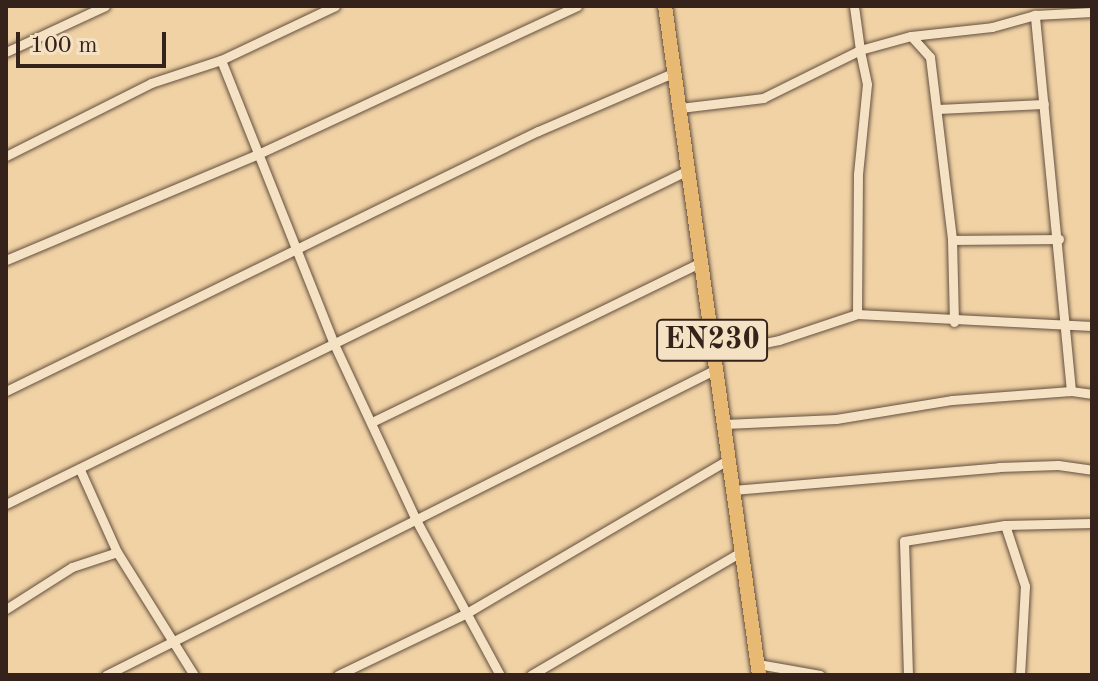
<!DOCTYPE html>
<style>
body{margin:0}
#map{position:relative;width:1098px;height:681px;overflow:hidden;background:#f0d2a5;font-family:"Old Standard TT",serif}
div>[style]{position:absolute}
.roads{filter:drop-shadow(0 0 2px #644f3e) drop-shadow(0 0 2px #644f3e)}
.minor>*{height:9px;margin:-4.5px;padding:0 4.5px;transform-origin:4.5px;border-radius:4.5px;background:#f5e2c4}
.primary>*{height:14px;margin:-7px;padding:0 7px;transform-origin:7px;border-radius:7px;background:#e8b972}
span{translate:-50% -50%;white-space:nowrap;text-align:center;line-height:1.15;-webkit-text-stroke:6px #f5e2c4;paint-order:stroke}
.shield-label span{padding:2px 6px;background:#f5e2c4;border:2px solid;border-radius:6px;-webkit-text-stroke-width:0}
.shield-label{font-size:30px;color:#35231b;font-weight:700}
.frame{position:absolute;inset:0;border:8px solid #35231b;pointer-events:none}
.scale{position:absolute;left:16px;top:32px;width:150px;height:36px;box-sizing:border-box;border:4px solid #35231b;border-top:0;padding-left:10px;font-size:24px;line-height:28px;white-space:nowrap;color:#35231b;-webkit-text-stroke:6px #f5e2c4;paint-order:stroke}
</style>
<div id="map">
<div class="roads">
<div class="minor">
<div style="left:911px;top:36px;width:28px;rotate:48deg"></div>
<div style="left:930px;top:57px;width:184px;rotate:83.1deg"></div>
<div style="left:952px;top:240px;width:82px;rotate:88.6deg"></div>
<div style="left:6px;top:52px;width:109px;rotate:-24.9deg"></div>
<div style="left:221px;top:60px;width:306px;rotate:68.3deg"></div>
<div style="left:334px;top:344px;width:192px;rotate:65deg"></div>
<div style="left:415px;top:518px;width:179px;rotate:61.6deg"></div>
<div style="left:680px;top:108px;width:84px;rotate:-6.9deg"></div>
<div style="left:763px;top:98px;width:108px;rotate:-26.3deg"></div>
<div style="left:860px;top:50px;width:44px;rotate:-97.8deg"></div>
<div style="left:937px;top:109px;width:107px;rotate:-2.7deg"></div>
<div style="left:6px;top:156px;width:162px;rotate:-26.7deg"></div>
<div style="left:151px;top:83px;width:74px;rotate:-18.2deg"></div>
<div style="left:221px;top:60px;width:126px;rotate:-25.3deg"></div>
<div style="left:952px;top:240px;width:107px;rotate:-0.5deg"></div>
<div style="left:6px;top:260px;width:271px;rotate:-22.8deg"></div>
<div style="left:256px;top:155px;width:354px;rotate:-24.9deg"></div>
<div style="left:857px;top:314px;width:140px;rotate:-89.6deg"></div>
<div style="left:858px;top:174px;width:90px;rotate:-84.3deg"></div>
<div style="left:867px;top:84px;width:35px;rotate:-102deg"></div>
<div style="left:860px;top:50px;width:53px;rotate:-15.4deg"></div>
<div style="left:911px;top:36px;width:81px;rotate:-6.3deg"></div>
<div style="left:992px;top:27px;width:45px;rotate:-15.6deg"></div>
<div style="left:1035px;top:15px;width:57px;rotate:-3deg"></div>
<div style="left:714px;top:353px;width:66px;rotate:-11.3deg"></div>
<div style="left:779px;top:340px;width:82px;rotate:-18.4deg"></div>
<div style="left:857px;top:314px;width:235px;rotate:2.9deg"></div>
<div style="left:6px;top:391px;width:592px;rotate:-26.05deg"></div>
<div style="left:538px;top:131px;width:149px;rotate:-23.3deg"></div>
<div style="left:1071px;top:391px;width:21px;rotate:8deg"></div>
<div style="left:372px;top:422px;width:366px;rotate:-25.9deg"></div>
<div style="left:725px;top:424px;width:111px;rotate:-2.6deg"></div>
<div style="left:836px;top:419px;width:118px;rotate:-9.3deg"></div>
<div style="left:952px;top:400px;width:119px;rotate:-4.3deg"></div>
<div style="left:1071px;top:391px;width:378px;rotate:-95.5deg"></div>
<div style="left:81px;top:472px;width:88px;rotate:65.8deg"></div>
<div style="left:117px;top:552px;width:145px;rotate:58deg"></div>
<div style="left:733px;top:490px;width:267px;rotate:-4.9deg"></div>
<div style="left:999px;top:467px;width:59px;rotate:-1.9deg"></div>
<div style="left:1058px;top:465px;width:34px;rotate:8deg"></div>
<div style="left:6px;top:504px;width:759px;rotate:-26.09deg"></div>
<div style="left:1005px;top:525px;width:64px;rotate:71.8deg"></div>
<div style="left:1025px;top:586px;width:89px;rotate:93.2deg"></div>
<div style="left:6px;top:609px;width:78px;rotate:-32.5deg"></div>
<div style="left:72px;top:567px;width:47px;rotate:-18.4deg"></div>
<div style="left:758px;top:664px;width:63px;rotate:10.1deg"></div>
<div style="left:106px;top:675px;width:682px;rotate:-26.64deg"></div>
<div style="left:338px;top:675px;width:141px;rotate:-25.7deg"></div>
<div style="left:465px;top:614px;width:306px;rotate:-30.4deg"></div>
<div style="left:531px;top:675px;width:245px;rotate:-30.4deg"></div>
<div style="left:908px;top:675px;width:134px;rotate:-91.7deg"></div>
<div style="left:904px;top:541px;width:102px;rotate:-9deg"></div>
<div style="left:1005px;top:525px;width:87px;rotate:-1.3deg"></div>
</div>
<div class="primary">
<div style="left:665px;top:6px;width:676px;rotate:82deg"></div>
</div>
</div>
<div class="shield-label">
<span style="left:712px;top:340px">EN230</span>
</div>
<div class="frame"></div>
<div class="scale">100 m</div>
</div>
